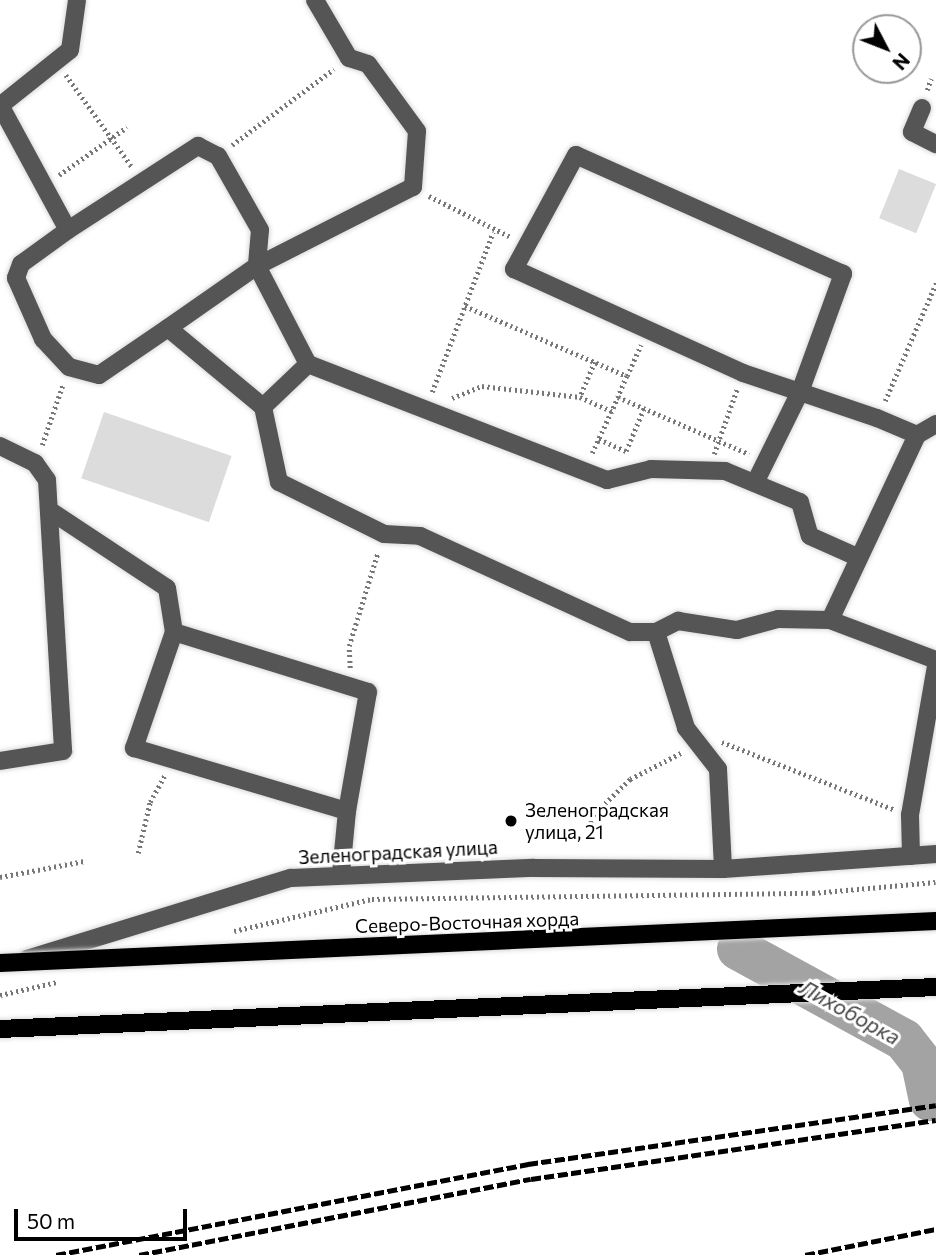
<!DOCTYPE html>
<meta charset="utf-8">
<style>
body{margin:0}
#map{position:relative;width:936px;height:1255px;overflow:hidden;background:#fff;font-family:Commissioner,sans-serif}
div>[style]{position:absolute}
.green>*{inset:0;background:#dcdcdc;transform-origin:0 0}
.river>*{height:42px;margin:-21px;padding:0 21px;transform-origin:21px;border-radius:21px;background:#a3a3a3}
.path>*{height:4.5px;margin-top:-2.25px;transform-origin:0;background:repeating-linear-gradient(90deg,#777 0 2px,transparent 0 5.5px)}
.roads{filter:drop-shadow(0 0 2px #dbdbdb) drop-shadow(0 0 2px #dbdbdb)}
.minor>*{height:18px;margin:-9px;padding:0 9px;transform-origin:9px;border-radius:9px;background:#555}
.major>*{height:18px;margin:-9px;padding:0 9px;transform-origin:9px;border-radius:9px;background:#000}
.rail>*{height:5px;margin-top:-2.5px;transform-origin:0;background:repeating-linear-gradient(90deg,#000 0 10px,transparent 0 13.5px)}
.bridges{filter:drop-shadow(0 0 2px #dbdbdb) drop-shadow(0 0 2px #dbdbdb)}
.major-bridge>*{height:18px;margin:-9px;padding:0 9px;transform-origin:9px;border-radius:9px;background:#000}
.dots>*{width:19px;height:19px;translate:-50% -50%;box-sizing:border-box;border:4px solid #fff;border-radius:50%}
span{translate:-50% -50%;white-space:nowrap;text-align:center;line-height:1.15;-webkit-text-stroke:6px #fff;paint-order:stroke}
.poi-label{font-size:19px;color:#000}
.left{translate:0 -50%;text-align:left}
.street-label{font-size:19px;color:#000}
.water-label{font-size:21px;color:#444;font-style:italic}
.north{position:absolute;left:852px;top:14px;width:70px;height:70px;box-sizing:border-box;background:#fff;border:2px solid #999;border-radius:50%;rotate:132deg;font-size:19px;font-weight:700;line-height:28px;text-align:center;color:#000}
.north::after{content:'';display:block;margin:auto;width:24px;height:32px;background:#000;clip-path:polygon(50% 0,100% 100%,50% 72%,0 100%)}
.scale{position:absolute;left:14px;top:1209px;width:173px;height:32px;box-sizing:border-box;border:4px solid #000;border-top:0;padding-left:9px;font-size:21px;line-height:24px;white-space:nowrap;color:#000;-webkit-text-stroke:5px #fff;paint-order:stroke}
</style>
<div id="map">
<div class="green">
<div style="left:899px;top:169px;width:40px;height:53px;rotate:22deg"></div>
<div style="left:104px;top:412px;width:135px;height:70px;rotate:19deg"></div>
</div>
<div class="river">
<div style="left:738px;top:949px;width:189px;rotate:28.7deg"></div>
<div style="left:904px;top:1040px;width:29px;rotate:52deg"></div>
<div style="left:922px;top:1063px;width:38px;rotate:78deg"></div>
</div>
<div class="path">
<div style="left:66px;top:75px;width:113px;rotate:54.3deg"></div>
<div style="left:927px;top:90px;width:12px;rotate:-70deg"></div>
<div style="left:232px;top:145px;width:127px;rotate:-36.7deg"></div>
<div style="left:59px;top:175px;width:83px;rotate:-35.2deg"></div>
<div style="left:429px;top:196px;width:92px;rotate:26.6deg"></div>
<div style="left:465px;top:306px;width:176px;rotate:23.4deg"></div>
<div style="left:627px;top:376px;width:23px;rotate:113deg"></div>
<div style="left:618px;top:397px;width:143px;rotate:23.5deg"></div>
<div style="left:595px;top:362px;width:38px;rotate:113deg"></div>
<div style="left:580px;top:397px;width:35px;rotate:24deg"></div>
<div style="left:627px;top:376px;width:34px;rotate:-66deg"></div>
<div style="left:432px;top:392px;width:171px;rotate:-69.1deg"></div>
<div style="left:452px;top:398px;width:32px;rotate:-22deg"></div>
<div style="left:482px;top:386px;width:99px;rotate:6.4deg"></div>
<div style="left:885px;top:401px;width:129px;rotate:-66.6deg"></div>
<div style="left:599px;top:439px;width:30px;rotate:24deg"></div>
<div style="left:626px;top:451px;width:47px;rotate:-67.3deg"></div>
<div style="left:42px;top:445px;width:65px;rotate:-71deg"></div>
<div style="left:592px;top:453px;width:62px;rotate:-65.1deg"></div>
<div style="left:714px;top:454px;width:69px;rotate:-70.5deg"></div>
<div style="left:350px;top:668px;width:22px;rotate:-93deg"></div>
<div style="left:349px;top:646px;width:98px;rotate:-72.9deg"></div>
<div style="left:722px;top:742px;width:184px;rotate:21.4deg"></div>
<div style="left:589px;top:828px;width:14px;rotate:-73deg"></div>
<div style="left:593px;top:815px;width:52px;rotate:-44.2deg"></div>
<div style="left:630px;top:779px;width:57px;rotate:-27deg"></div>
<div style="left:138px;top:853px;width:52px;rotate:-76.8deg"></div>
<div style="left:150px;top:802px;width:31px;rotate:-61deg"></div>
<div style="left:0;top:877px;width:86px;rotate:-10.7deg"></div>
<div style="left:234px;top:931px;width:142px;rotate:-13.1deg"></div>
<div style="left:372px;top:899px;width:441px;rotate:-0.8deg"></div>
<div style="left:813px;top:893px;width:123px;rotate:-5.1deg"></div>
<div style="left:0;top:995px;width:58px;rotate:-12.8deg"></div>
</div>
<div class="roads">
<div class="minor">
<div style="left:0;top:105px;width:142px;rotate:61.5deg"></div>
<div style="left:68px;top:230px;width:58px;rotate:144.1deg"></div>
<div style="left:21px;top:264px;width:15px;rotate:110deg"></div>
<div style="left:16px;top:278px;width:67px;rotate:66.1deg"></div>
<div style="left:43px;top:339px;width:38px;rotate:47deg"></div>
<div style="left:69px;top:367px;width:31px;rotate:15deg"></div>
<div style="left:99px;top:375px;width:83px;rotate:-34.3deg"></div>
<div style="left:168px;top:328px;width:124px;rotate:39.7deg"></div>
<div style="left:263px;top:407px;width:77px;rotate:78deg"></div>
<div style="left:279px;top:482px;width:117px;rotate:26.3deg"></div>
<div style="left:384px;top:534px;width:36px;rotate:3deg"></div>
<div style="left:420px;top:536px;width:231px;rotate:24.6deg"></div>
<div style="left:630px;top:632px;width:26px"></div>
<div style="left:656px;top:632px;width:25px;rotate:-27deg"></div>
<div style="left:678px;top:621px;width:60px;rotate:8.7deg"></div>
<div style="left:737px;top:630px;width:42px;rotate:-15deg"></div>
<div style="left:778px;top:619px;width:52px;rotate:1.1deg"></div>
<div style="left:830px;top:620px;width:113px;rotate:20.7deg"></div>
<div style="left:1px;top:105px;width:88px;rotate:-38.6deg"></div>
<div style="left:70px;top:50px;width:50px;rotate:-82deg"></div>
<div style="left:922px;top:108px;width:26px;rotate:113deg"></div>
<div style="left:912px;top:132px;width:27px;rotate:27deg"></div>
<div style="left:68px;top:230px;width:155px;rotate:-32.9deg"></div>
<div style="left:198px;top:146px;width:22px;rotate:27deg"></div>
<div style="left:218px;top:156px;width:85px;rotate:60.4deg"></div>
<div style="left:260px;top:230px;width:36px;rotate:95deg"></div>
<div style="left:257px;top:266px;width:110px;rotate:62.5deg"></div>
<div style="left:308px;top:364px;width:62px;rotate:136.3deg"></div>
<div style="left:168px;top:328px;width:108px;rotate:-34.9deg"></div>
<div style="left:257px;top:266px;width:175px;rotate:-26.9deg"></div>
<div style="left:413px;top:187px;width:56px;rotate:-85.9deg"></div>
<div style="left:417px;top:131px;width:83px;rotate:-126.2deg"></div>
<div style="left:368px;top:64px;width:20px;rotate:-162deg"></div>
<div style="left:349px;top:58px;width:67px;rotate:-120.4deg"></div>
<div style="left:308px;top:364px;width:321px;rotate:21.2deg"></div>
<div style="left:607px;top:480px;width:45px;rotate:-14deg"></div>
<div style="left:651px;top:469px;width:74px;rotate:1.5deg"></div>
<div style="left:725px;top:471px;width:81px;rotate:22.5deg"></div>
<div style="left:800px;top:502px;width:35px;rotate:74deg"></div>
<div style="left:810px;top:536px;width:51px;rotate:24.1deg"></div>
<div style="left:0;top:446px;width:39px;rotate:26deg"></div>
<div style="left:35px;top:463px;width:21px;rotate:55deg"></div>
<div style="left:47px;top:480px;width:271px;rotate:86.6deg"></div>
<div style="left:63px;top:751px;width:64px;rotate:171deg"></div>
<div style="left:755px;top:483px;width:102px;rotate:-63.7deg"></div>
<div style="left:800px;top:392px;width:126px;rotate:-70deg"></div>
<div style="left:843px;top:274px;width:292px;rotate:-156deg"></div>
<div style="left:576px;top:155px;width:130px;rotate:118.5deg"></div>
<div style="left:514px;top:269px;width:252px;rotate:24.4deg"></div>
<div style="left:743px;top:373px;width:60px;rotate:18.4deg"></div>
<div style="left:800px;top:392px;width:81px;rotate:18.7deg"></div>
<div style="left:877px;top:418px;width:43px;rotate:23deg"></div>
<div style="left:917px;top:435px;width:22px;rotate:-30deg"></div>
<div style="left:49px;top:510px;width:141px;rotate:33.5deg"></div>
<div style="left:167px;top:588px;width:45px;rotate:81deg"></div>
<div style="left:174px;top:632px;width:123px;rotate:109deg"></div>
<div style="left:134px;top:748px;width:222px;rotate:16.5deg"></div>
<div style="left:347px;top:811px;width:62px;rotate:95.5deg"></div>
<div style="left:830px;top:620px;width:204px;rotate:-64.8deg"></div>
<div style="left:174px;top:632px;width:203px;rotate:17.2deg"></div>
<div style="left:368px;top:692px;width:121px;rotate:100deg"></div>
<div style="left:656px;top:632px;width:101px;rotate:72.6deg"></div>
<div style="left:686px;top:728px;width:52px;rotate:52deg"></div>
<div style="left:718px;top:769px;width:100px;rotate:87.1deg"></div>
<div style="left:911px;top:856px;width:41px;rotate:-91.4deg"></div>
<div style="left:910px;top:815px;width:151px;rotate:-80.1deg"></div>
<div style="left:27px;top:959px;width:276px;rotate:-17.1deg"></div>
<div style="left:291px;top:878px;width:243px;rotate:-2.4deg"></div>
<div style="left:534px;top:868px;width:189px;rotate:0.3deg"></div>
<div style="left:723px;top:869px;width:214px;rotate:-4deg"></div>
</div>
<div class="major">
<div style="left:0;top:1029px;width:937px;rotate:-2.57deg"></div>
</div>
</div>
<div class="rail">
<div style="left:56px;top:1255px;width:481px;rotate:-10.9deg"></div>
<div style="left:528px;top:1164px;width:412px;rotate:-8.2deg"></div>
<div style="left:139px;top:1255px;width:399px;rotate:-11deg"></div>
<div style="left:531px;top:1179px;width:409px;rotate:-8.3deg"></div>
<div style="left:805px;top:1255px;width:134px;rotate:-11.2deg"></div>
</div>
<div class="bridges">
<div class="major-bridge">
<div style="left:0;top:963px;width:937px;rotate:-2.57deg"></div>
</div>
</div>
<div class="dots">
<div style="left:511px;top:821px;background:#000"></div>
</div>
<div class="poi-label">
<span class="left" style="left:525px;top:821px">Зеленоградская<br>улица, 21</span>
</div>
<div class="street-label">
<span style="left:398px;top:852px;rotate:-3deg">Зеленоградская улица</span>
<span style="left:467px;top:922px;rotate:-2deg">Северо-Восточная хорда</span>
</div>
<div class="water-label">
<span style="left:850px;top:1012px;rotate:29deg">Лихоборка</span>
</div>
<div class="north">N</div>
<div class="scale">50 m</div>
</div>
